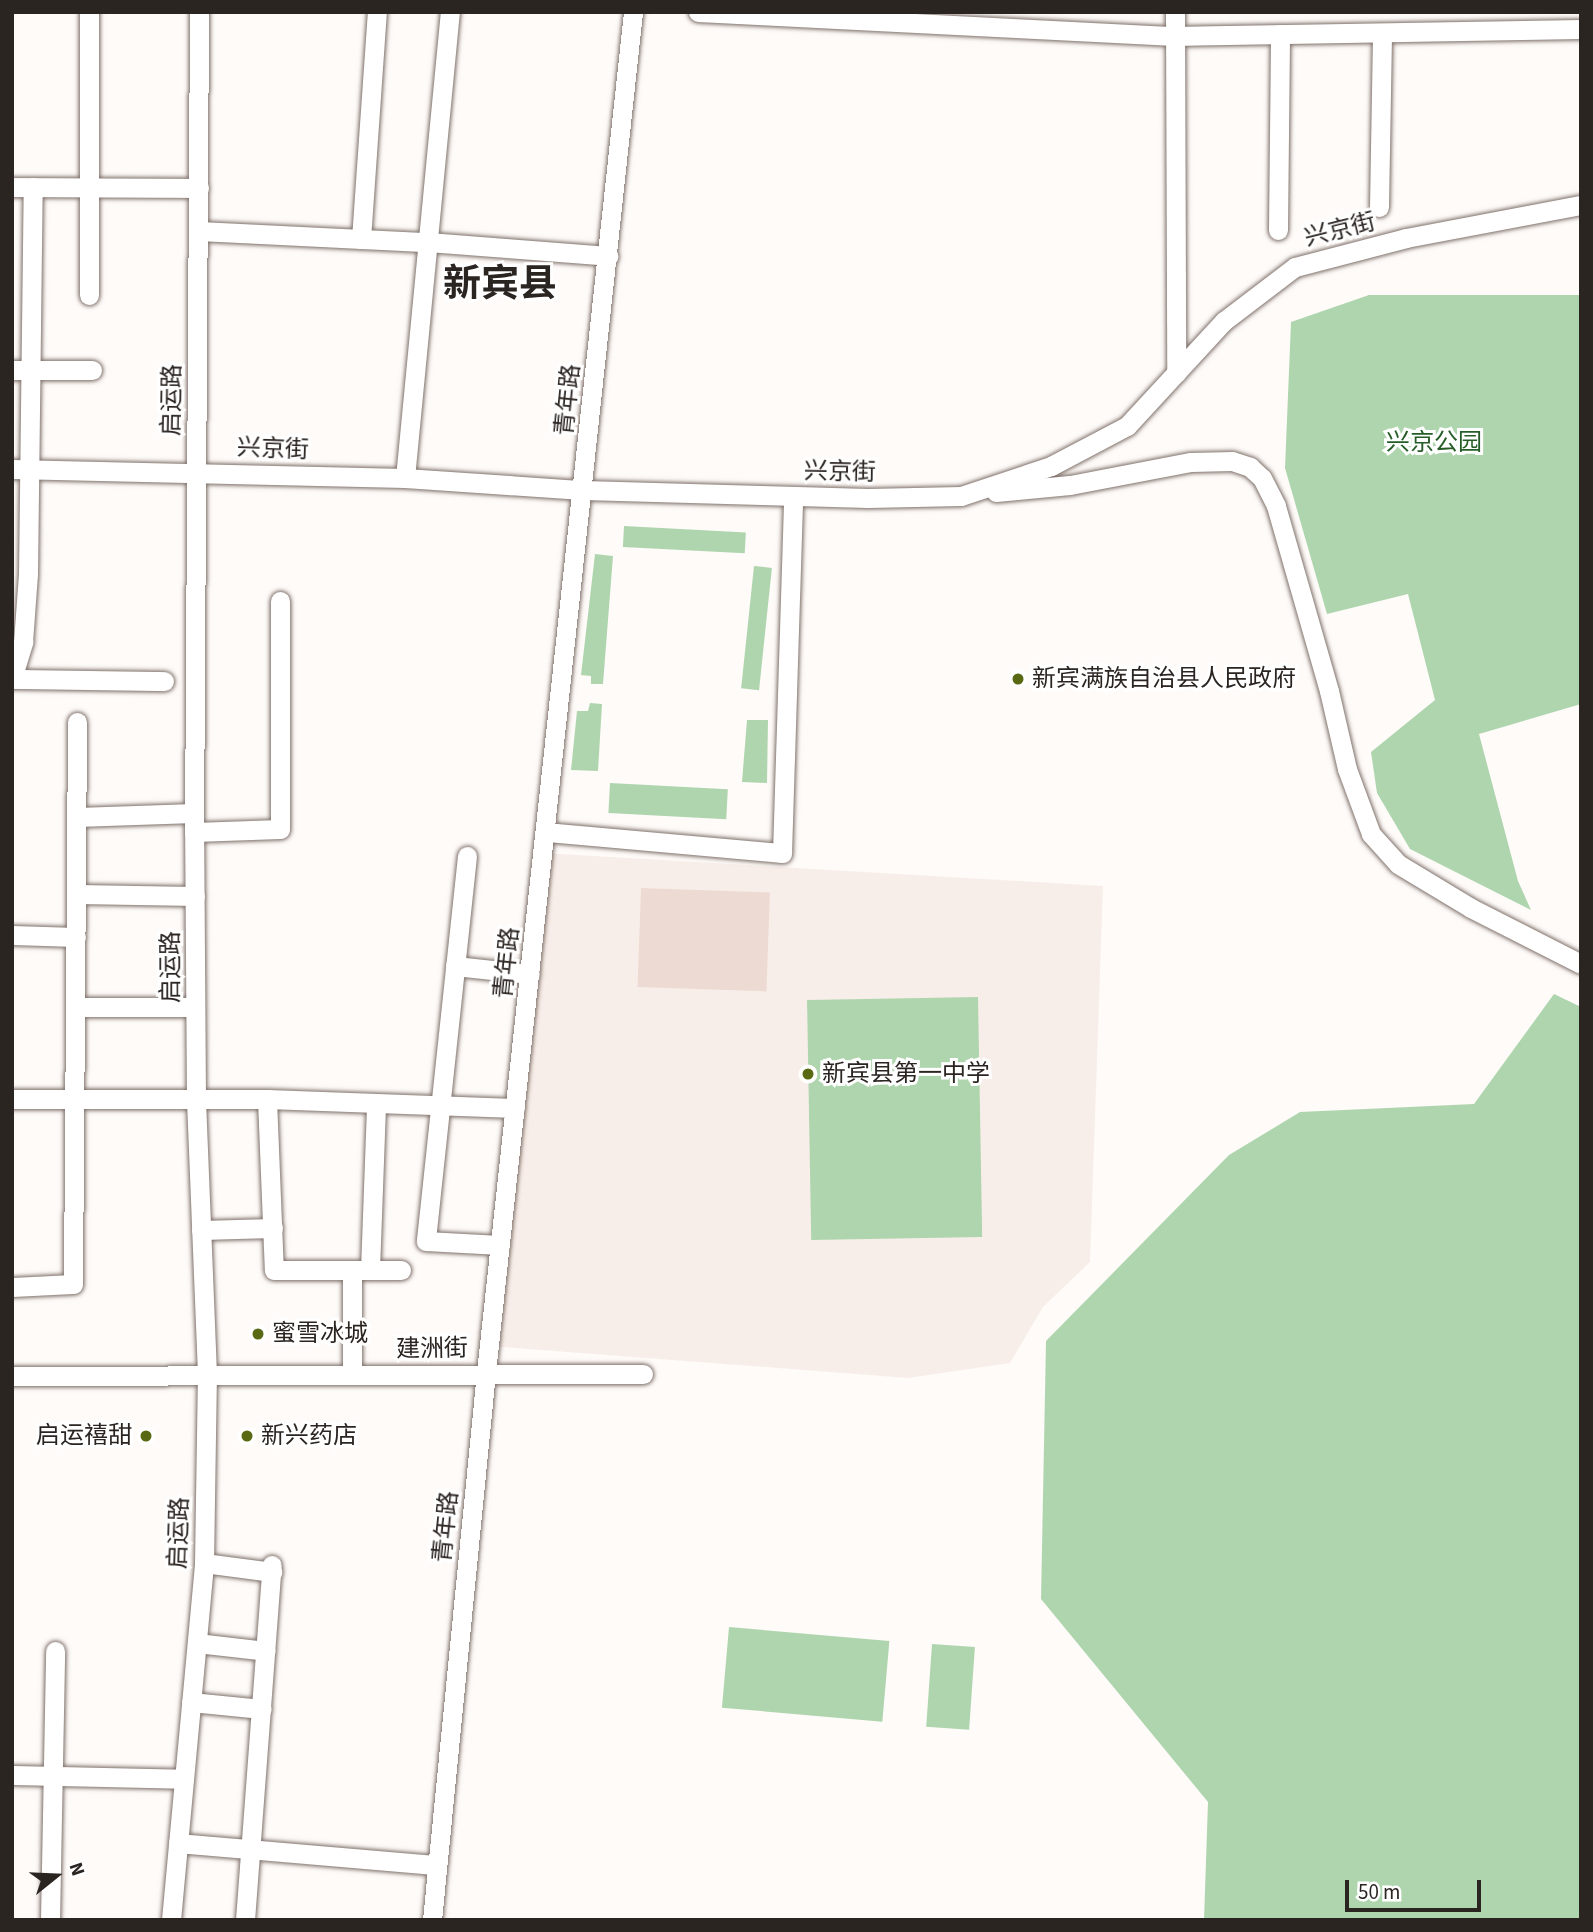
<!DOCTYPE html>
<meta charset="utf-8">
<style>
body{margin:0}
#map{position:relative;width:1593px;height:1932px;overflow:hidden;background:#fefbf9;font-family:"Source Sans 3","Noto Sans SC",sans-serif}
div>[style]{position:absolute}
.built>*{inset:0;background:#f8eee9}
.green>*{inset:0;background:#afd5ae;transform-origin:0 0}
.building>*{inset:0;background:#eddbd3;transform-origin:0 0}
.roads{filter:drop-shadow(0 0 2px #80716a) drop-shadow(0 0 2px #80716a)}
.minor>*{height:19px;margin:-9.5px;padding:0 9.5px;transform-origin:9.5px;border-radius:9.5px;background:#fff}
.dots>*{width:19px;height:19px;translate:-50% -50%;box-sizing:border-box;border:4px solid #fff;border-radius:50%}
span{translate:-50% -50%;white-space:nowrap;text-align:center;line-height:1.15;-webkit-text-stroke:6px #fff;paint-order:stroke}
.street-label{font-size:24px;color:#2b2522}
.park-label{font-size:24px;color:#265d27}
.poi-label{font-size:24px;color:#2b2522}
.left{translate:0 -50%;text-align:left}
.right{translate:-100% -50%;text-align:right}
.town-label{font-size:38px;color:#2b2522;font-weight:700}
.frame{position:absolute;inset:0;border:14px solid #2b2522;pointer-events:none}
.north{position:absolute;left:21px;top:1841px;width:70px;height:70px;-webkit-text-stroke:5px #fff;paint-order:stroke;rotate:72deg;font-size:19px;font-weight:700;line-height:28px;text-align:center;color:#2b2522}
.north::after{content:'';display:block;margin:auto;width:24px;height:32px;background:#2b2522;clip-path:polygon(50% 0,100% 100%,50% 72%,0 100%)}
.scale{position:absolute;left:1345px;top:1880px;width:136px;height:32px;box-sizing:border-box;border:4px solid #2b2522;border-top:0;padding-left:9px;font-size:21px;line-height:24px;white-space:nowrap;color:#2b2522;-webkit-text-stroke:5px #fff;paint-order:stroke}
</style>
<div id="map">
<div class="built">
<div style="clip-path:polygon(543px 853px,1103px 886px,1090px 1262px,1043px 1307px,1010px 1363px,908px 1378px,489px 1346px)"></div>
</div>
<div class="green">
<div style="clip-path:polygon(1369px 295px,1581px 295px,1581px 704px,1479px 734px,1518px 881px,1531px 910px,1410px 849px,1377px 793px,1371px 752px,1435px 700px,1408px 594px,1327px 614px,1285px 468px,1291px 322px)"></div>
<div style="left:624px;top:526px;width:122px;height:21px;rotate:3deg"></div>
<div style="clip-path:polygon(595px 554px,613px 556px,603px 684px,591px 684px,591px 676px,581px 675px)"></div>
<div style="left:754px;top:566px;width:18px;height:123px;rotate:6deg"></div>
<div style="clip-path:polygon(590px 703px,602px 704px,598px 771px,571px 770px,577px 711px,588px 711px)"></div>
<div style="clip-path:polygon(747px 720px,768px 720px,767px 783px,742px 782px)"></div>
<div style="left:610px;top:783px;width:118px;height:30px;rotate:3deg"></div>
<div style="clip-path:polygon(1554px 994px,1581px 1007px,1581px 1920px,1204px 1920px,1208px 1802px,1041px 1599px,1046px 1341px,1229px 1155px,1300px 1112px,1474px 1104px)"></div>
<div style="left:978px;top:997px;width:240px;height:171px;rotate:89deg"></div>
<div style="left:729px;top:1627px;width:161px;height:81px;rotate:5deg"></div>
<div style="left:932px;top:1644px;width:43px;height:83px;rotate:4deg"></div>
</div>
<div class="building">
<div style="left:641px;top:888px;width:129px;height:99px;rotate:2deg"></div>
</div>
<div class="roads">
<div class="minor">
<div style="left:89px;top:12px;width:283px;rotate:90deg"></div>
<div style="left:698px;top:12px;width:477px;rotate:2.9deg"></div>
<div style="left:1174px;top:36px;width:407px;rotate:-1deg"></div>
<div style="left:1175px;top:12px;width:361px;rotate:89.8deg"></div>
<div style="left:12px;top:187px;width:187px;rotate:0.3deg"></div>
<div style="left:1379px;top:207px;width:174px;rotate:-89deg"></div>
<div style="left:1278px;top:230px;width:196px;rotate:-89.4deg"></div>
<div style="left:199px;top:231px;width:229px;rotate:2.8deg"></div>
<div style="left:428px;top:242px;width:181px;rotate:4.4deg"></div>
<div style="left:361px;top:239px;width:228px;rotate:-86deg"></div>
<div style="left:12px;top:370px;width:80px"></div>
<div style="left:12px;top:469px;width:393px;rotate:1.3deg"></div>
<div style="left:405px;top:478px;width:178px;rotate:3.9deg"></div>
<div style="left:583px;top:490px;width:285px;rotate:1.6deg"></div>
<div style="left:868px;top:498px;width:93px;rotate:-1.2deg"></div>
<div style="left:961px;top:496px;width:95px;rotate:-18.4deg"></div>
<div style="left:1051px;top:466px;width:86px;rotate:-27.8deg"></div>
<div style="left:1127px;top:426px;width:143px;rotate:-47.3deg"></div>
<div style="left:1224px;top:321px;width:89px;rotate:-37.3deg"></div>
<div style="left:1295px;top:267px;width:115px;rotate:-14.6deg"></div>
<div style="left:1406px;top:238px;width:178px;rotate:-10.7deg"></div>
<div style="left:405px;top:478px;width:468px;rotate:-84.5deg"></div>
<div style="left:996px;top:492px;width:74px;rotate:-5.4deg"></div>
<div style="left:1070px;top:485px;width:123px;rotate:-10.8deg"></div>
<div style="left:1191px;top:462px;width:41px;rotate:-1.4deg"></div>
<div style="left:1232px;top:461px;width:19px;rotate:18deg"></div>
<div style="left:1250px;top:467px;width:16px;rotate:43deg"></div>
<div style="left:1262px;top:478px;width:31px;rotate:63deg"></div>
<div style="left:1276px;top:506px;width:192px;rotate:74deg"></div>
<div style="left:1329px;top:691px;width:80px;rotate:77deg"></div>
<div style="left:1347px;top:769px;width:69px;rotate:69.7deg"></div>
<div style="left:1371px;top:834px;width:40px;rotate:48deg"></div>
<div style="left:1398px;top:864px;width:85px;rotate:31.1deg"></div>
<div style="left:1471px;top:908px;width:123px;rotate:27deg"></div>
<div style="left:12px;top:679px;width:39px;rotate:-73deg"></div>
<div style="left:23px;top:642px;width:68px;rotate:-85.8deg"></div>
<div style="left:28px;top:574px;width:387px;rotate:-89.3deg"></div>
<div style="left:12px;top:679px;width:152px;rotate:0.8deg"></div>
<div style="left:77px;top:817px;width:117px;rotate:-2deg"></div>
<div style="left:194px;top:832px;width:86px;rotate:-2deg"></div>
<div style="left:280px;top:829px;width:228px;rotate:-90deg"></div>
<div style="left:546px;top:832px;width:237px;rotate:5.1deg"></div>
<div style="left:782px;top:853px;width:357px;rotate:-88.2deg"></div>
<div style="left:467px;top:856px;width:387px;rotate:96.1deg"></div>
<div style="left:426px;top:1241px;width:74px;rotate:3.1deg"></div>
<div style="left:77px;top:894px;width:118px;rotate:1deg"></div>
<div style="left:12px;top:935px;width:64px;rotate:1.8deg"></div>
<div style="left:455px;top:966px;width:75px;rotate:6.1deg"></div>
<div style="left:76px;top:1007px;width:119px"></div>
<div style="left:12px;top:1099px;width:255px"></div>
<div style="left:267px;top:1099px;width:248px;rotate:2.1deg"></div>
<div style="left:267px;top:1099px;width:171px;rotate:87.7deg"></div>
<div style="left:274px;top:1270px;width:127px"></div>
<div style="left:201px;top:1230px;width:72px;rotate:-1.6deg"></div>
<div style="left:370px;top:1270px;width:167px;rotate:-87.9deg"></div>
<div style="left:12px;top:1287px;width:61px;rotate:-2.8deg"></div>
<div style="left:73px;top:1284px;width:562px;rotate:-89.59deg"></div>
<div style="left:352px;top:1374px;width:104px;rotate:-90deg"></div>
<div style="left:12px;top:1376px;width:631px;rotate:-0.18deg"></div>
<div style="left:204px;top:1563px;width:69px;rotate:7.5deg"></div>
<div style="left:197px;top:1643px;width:69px;rotate:6.6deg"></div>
<div style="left:191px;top:1702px;width:71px;rotate:5.6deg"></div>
<div style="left:12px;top:1775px;width:172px;rotate:1.3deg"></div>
<div style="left:178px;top:1843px;width:260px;rotate:4.9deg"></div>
<div style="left:50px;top:1920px;width:269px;rotate:-88.9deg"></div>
<div style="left:171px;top:1920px;width:359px;rotate:-84.7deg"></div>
<div style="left:204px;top:1563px;width:189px;rotate:-89.1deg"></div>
<div style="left:207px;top:1374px;width:275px;rotate:-92.3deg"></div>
<div style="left:196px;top:1099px;width:267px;rotate:-90.4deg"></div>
<div style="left:194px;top:832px;width:820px;rotate:-89.65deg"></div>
<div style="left:245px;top:1920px;width:356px;rotate:-85.7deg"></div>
<div style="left:432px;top:1920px;width:551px;rotate:-84.37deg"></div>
<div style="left:486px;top:1372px;width:1368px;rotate:-83.83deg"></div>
</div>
</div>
<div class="dots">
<div style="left:1018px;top:679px;background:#596913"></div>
<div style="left:808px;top:1074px;background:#596913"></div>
<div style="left:258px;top:1334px;background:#596913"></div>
<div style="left:146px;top:1436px;background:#596913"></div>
<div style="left:247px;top:1436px;background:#596913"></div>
</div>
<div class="street-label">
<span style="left:1340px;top:230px;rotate:-14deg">兴京街</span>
<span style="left:172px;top:400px;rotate:-89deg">启运路</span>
<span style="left:568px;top:400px;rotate:-84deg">青年路</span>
<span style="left:273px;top:449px;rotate:2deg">兴京街</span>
<span style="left:840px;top:472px;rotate:1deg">兴京街</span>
<span style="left:507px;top:963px;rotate:-84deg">青年路</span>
<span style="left:171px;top:967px;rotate:-90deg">启运路</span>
<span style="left:432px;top:1349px;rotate:-1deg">建洲街</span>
<span style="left:446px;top:1527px;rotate:-84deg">青年路</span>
<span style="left:179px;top:1533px;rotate:-88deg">启运路</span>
</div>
<div class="park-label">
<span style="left:1434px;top:443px">兴京公园</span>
</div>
<div class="poi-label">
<span class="left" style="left:1032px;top:679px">新宾满族自治县人民政府</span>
<span class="left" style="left:822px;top:1074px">新宾县第一中学</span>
<span class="left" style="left:272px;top:1334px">蜜雪冰城</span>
<span class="right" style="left:132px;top:1436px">启运禧甜</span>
<span class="left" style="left:261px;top:1436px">新兴药店</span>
</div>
<div class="town-label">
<span style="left:500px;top:285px">新宾县</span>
</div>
<div class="frame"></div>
<div class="north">N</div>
<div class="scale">50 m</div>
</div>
